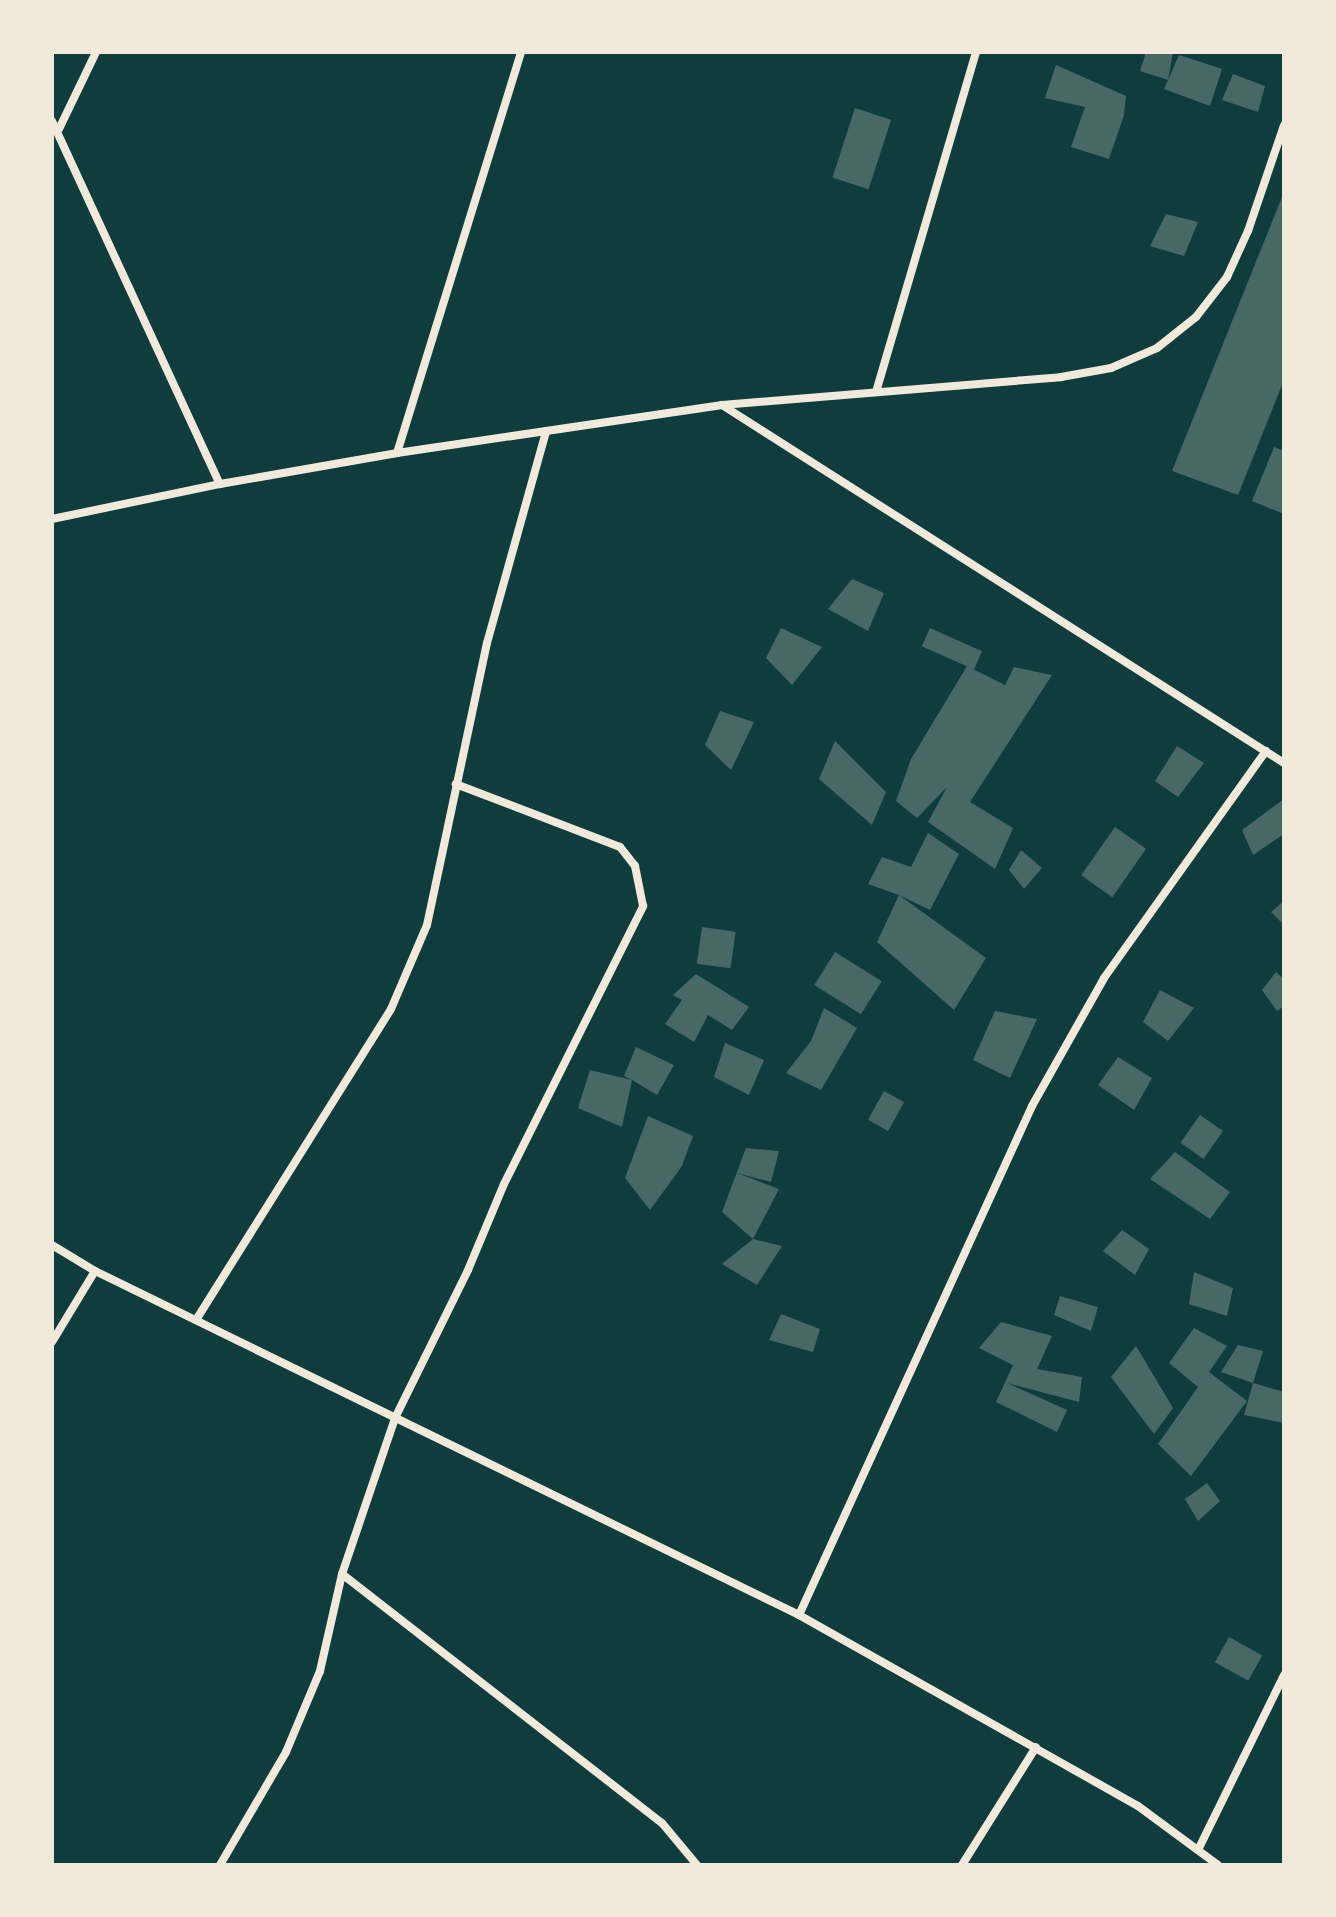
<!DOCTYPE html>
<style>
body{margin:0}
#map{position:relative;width:1336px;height:1917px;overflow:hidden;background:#0f3d3e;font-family:"Space Grotesk",sans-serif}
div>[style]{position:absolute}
.building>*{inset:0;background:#486865;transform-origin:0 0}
.minor>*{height:8px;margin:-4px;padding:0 4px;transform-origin:4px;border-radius:4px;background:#f1e9da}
span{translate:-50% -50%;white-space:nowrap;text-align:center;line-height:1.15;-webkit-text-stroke:6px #f1e9da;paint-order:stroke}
.frame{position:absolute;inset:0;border:54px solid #f1e9da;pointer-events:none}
</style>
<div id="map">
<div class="building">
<div style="clip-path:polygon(1146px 52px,1173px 52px,1168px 80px,1179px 55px,1222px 69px,1210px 106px,1164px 89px,1168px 80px,1140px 71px)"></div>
<div style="clip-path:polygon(1056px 65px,1126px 96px,1124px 115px,1109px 159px,1071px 147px,1085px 107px,1045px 98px)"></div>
<div style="clip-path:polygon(1233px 74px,1265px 86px,1258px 112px,1222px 100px)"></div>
<div style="left:855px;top:108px;width:38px;height:73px;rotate:18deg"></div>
<div style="clip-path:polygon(1284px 192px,1284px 380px,1238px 495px,1172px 471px)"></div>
<div style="clip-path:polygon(1166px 214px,1198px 222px,1184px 256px,1150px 246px)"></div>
<div style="clip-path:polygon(1274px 447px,1284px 451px,1284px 514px,1252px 501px)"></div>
<div style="clip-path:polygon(852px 579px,884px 593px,868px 631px,828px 609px)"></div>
<div style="clip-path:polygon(781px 628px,822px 647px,792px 685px,766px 658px)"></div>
<div style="left:930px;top:628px;width:57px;height:20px;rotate:24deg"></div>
<div style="clip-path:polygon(967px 666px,1005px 685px,1014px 667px,1052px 675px,970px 802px,1013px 828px,995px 869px,928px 822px,947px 787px,917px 818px,896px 801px,911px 759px)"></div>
<div style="clip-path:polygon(720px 711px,754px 722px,731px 770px,705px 745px)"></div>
<div style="clip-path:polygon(835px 741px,886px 792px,872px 825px,819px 779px)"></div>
<div style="clip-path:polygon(1177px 746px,1204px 763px,1178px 797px,1155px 781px)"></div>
<div style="clip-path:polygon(1284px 799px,1284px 834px,1253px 855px,1242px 830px)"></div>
<div style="left:1115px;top:827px;width:38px;height:59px;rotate:35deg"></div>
<div style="clip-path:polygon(928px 833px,959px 854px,930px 910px,899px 895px,986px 958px,954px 1010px,877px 942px,899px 895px,868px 884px,882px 857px,911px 867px)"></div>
<div style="clip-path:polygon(1021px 850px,1042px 868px,1024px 889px,1009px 870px)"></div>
<div style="clip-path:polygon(1284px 901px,1284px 925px,1271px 912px)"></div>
<div style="left:702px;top:927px;width:34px;height:37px;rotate:8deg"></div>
<div style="left:835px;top:952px;width:55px;height:39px;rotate:32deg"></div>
<div style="clip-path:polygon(1276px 972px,1284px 979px,1284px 1006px,1277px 1011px,1262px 990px)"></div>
<div style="clip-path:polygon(696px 974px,749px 1007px,732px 1030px,708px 1015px,694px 1042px,665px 1024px,682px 1000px,673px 995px)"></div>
<div style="clip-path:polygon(1160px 990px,1194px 1008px,1168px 1041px,1143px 1022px)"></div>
<div style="clip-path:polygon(824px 1008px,857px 1028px,821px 1090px,786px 1073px,811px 1041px)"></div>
<div style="clip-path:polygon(995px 1011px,1037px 1019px,1010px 1078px,973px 1060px)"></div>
<div style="clip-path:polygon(725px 1043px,764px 1060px,749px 1095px,714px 1077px)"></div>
<div style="clip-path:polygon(636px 1047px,674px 1065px,657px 1095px,632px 1080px,622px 1127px,578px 1108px,590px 1070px,632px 1080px,624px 1076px)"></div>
<div style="clip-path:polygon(1118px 1057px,1152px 1078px,1134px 1110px,1098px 1085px)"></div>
<div style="left:884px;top:1091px;width:23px;height:33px;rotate:29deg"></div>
<div style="left:1200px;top:1115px;width:28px;height:34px;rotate:35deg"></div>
<div style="clip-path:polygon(648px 1116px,693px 1136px,682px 1166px,650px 1210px,625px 1178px)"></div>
<div style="clip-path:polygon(746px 1148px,779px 1151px,771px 1182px,737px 1173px,779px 1189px,753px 1239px,782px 1246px,757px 1285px,722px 1264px,753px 1239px,722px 1212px)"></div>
<div style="clip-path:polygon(1175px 1152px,1230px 1192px,1210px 1219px,1150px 1179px)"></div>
<div style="clip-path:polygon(1122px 1230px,1149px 1249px,1135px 1275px,1103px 1251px)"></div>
<div style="clip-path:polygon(1194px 1272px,1233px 1288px,1227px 1316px,1189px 1304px)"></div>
<div style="clip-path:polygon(1060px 1296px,1098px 1307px,1091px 1331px,1054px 1315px)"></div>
<div style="clip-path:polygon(781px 1314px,820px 1329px,813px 1352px,769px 1340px)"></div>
<div style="clip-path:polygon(1001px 1322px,1052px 1336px,1037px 1369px,1082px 1377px,1079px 1402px,1007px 1383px,1067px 1410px,1057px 1432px,996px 1402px,1013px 1365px,979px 1348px)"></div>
<div style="clip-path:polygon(1194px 1328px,1227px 1346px,1209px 1372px,1247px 1401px,1191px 1476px,1158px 1444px,1198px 1387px,1169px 1363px)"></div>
<div style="clip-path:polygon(1238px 1345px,1263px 1351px,1253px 1383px,1221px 1372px)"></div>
<div style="clip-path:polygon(1136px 1346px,1173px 1408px,1154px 1434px,1111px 1377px)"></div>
<div style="clip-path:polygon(1253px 1383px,1284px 1392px,1284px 1423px,1244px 1415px)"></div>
<div style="clip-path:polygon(1207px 1483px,1220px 1501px,1198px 1521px,1185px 1499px)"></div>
<div style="left:1229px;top:1637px;width:38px;height:29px;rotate:29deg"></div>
</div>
<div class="minor">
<div style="left:52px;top:121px;width:400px;rotate:65.2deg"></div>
<div style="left:59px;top:129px;width:85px;rotate:-64.3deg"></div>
<div style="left:876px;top:392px;width:354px;rotate:-73.6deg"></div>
<div style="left:722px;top:405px;width:666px;rotate:32.5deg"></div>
<div style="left:397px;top:453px;width:420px;rotate:-72.8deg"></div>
<div style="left:52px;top:519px;width:172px;rotate:-11.8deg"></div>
<div style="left:220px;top:484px;width:180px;rotate:-9.9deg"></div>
<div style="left:397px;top:453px;width:329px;rotate:-8.4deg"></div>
<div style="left:722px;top:405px;width:340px;rotate:-4.7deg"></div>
<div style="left:1061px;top:377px;width:51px;rotate:-10.2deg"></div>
<div style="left:1111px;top:368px;width:50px;rotate:-23.5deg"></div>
<div style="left:1157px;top:348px;width:50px;rotate:-38.5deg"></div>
<div style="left:1196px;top:317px;width:51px;rotate:-52.2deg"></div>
<div style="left:1227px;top:277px;width:51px;rotate:-65.5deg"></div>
<div style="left:1248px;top:231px;width:112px;rotate:-71.2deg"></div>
<div style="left:52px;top:1245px;width:50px;rotate:31.2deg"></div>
<div style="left:95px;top:1271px;width:83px;rotate:121.2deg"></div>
<div style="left:95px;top:1271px;width:784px;rotate:26.04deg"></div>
<div style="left:799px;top:1615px;width:389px;rotate:29.4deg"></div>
<div style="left:1138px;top:1806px;width:99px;rotate:36.4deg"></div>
<div style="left:196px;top:1320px;width:367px;rotate:-57.9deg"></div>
<div style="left:391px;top:1009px;width:91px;rotate:-66.8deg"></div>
<div style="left:427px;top:925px;width:288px;rotate:-78deg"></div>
<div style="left:487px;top:643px;width:220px;rotate:-74.4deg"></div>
<div style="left:342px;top:1574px;width:405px;rotate:37.9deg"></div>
<div style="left:662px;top:1823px;width:55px;rotate:50.2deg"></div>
<div style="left:799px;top:1615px;width:560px;rotate:-65.4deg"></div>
<div style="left:1032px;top:1106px;width:147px;rotate:-60.6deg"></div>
<div style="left:1104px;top:978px;width:279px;rotate:-54.5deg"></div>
<div style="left:1198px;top:1850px;width:195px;rotate:-63.8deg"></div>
<div style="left:220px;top:1865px;width:131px;rotate:-59.7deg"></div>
<div style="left:286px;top:1752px;width:88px;rotate:-67.2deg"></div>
<div style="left:320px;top:1671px;width:99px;rotate:-77.2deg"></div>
<div style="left:342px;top:1574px;width:165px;rotate:-71.2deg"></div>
<div style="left:395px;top:1418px;width:165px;rotate:-63.7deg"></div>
<div style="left:468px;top:1270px;width:93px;rotate:-67.3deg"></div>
<div style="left:504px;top:1184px;width:311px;rotate:-63.4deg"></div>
<div style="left:643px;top:906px;width:41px;rotate:-101.3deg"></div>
<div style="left:635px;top:866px;width:24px;rotate:-128deg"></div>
<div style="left:620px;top:847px;width:176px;rotate:-159deg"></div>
<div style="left:962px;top:1865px;width:139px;rotate:-57.9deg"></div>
</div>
<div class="frame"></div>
</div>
